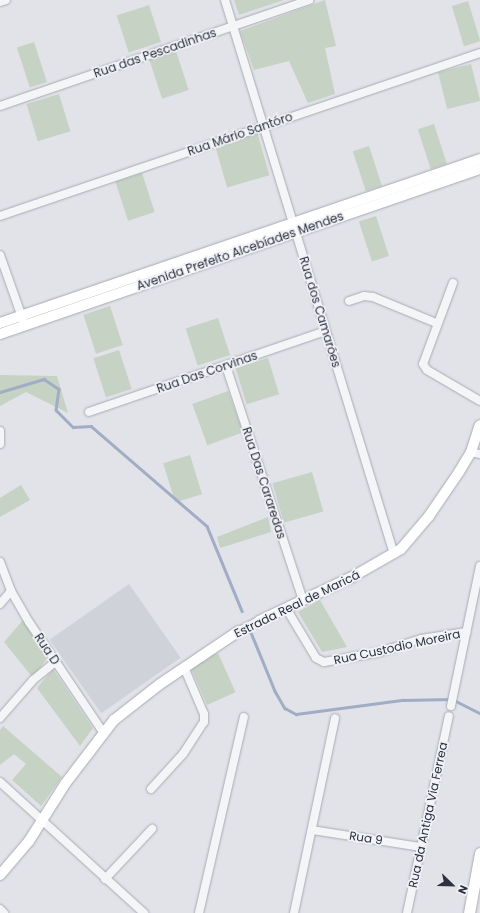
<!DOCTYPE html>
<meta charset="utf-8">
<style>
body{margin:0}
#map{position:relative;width:480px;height:913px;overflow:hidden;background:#e2e3e9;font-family:Poppins,sans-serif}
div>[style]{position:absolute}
.built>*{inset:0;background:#d0d2da;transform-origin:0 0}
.green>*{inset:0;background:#c5d2c4;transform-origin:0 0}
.stream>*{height:2.5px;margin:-1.25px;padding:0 1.25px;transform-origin:1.25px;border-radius:1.25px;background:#a1adc5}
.roads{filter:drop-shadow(0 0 1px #a8aab3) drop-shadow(0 0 1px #a8aab3)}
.minor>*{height:8px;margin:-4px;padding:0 4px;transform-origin:4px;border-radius:4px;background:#f4f5f7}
.major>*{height:10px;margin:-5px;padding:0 5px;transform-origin:5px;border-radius:5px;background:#fff}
.highway>*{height:11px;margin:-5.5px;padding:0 5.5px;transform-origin:5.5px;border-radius:5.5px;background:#fff}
span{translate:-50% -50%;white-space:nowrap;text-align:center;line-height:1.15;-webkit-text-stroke:3.5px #f1f2f6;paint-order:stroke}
.street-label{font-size:12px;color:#2c303f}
.north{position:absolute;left:432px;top:865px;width:40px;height:40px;-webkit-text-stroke:3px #f1f2f6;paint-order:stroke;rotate:113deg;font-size:11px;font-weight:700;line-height:16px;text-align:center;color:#2c303f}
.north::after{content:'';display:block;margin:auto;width:14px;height:18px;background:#2c303f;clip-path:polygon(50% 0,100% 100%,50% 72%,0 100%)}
</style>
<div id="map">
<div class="built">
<div style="left:129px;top:584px;width:90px;height:97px;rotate:55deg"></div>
</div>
<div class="green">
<div style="clip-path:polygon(234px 0,284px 0,239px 15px)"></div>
<div style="clip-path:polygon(325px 0,336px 46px,325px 48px,335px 94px,308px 103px,289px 61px,254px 70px,240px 31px)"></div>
<div style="left:468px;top:1px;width:42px;height:17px;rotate:73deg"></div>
<div style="left:149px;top:5px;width:39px;height:34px;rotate:72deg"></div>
<div style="left:34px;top:42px;width:42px;height:18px;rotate:72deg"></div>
<div style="left:176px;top:51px;width:41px;height:28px;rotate:72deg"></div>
<div style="left:471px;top:64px;width:38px;height:34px;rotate:76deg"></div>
<div style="left:59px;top:94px;width:39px;height:34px;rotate:73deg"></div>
<div style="left:434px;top:124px;width:42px;height:17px;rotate:72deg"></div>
<div style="left:257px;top:132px;width:45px;height:44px;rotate:74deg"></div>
<div style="left:369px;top:146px;width:42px;height:17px;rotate:72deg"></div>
<div style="left:142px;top:173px;width:41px;height:28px;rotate:72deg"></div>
<div style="left:376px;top:216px;width:42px;height:18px;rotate:72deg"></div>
<div style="left:110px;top:306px;width:41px;height:28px;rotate:72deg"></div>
<div style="left:218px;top:318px;width:39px;height:34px;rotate:72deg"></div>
<div style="left:119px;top:350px;width:41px;height:27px;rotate:72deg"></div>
<div style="left:268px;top:358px;width:38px;height:34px;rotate:73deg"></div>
<div style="clip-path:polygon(0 375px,57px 376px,68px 413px,26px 392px,0 406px)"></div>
<div style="left:228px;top:391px;width:44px;height:38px;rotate:70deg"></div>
<div style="left:190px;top:455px;width:41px;height:28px;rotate:73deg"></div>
<div style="left:312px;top:472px;width:41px;height:41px;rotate:74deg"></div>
<div style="clip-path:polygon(21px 485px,30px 500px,0 517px,0 498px)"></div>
<div style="clip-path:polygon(268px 517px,271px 532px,220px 548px,217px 537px)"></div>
<div style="clip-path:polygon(320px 600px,347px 647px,322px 652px,298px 612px)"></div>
<div style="clip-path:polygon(23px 620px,47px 658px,33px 678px,4px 642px)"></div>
<div style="left:218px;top:653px;width:43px;height:31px;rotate:66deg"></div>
<div style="clip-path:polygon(53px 669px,93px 728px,80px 746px,37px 688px)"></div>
<div style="clip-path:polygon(3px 726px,62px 777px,41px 806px,12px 780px,26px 764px,14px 754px,0 765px,0 730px)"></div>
</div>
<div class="stream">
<div style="left:0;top:392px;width:46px;rotate:-16.5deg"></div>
<div style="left:44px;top:379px;width:18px;rotate:34deg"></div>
<div style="left:59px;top:389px;width:21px;rotate:98deg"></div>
<div style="left:56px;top:410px;width:24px;rotate:45deg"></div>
<div style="left:73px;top:427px;width:18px;rotate:-3deg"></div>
<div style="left:91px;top:426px;width:153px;rotate:40.8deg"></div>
<div style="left:207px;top:526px;width:92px;rotate:67.6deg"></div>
<div style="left:250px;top:630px;width:66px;rotate:67.7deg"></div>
<div style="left:275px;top:691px;width:20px;rotate:60deg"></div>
<div style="left:285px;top:708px;width:13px;rotate:29deg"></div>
<div style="left:296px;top:714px;width:108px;rotate:-7.5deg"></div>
<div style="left:403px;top:700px;width:49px;rotate:-1.2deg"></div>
<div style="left:452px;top:699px;width:31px;rotate:27deg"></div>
</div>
<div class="roads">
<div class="minor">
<div style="left:225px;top:0;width:579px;rotate:73.04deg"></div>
<div style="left:0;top:2px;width:6px;rotate:-18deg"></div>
<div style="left:0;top:106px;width:327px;rotate:-18.9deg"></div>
<div style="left:0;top:216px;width:507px;rotate:-18.76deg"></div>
<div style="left:0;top:255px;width:69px;rotate:70.5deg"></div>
<div style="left:453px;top:283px;width:86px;rotate:110.3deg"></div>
<div style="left:423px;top:364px;width:7px;rotate:56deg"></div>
<div style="left:427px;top:370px;width:61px;rotate:30.3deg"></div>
<div style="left:349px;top:301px;width:16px;rotate:-18deg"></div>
<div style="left:364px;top:296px;width:9px;rotate:6deg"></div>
<div style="left:373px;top:297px;width:68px;rotate:22.4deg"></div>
<div style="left:226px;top:366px;width:246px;rotate:71.8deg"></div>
<div style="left:89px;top:412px;width:250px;rotate:-18.9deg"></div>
<div style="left:0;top:431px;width:13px;rotate:90deg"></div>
<div style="left:471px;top:452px;width:9px;rotate:13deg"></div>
<div style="left:0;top:562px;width:31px;rotate:69deg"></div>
<div style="left:11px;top:591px;width:36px;rotate:60deg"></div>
<div style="left:29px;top:622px;width:133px;rotate:56.1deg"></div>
<div style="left:0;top:604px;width:17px;rotate:-50deg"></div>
<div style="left:286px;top:608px;width:58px;rotate:59deg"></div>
<div style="left:316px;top:658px;width:9px;rotate:27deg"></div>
<div style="left:324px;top:662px;width:57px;rotate:-10.1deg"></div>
<div style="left:380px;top:652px;width:43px;rotate:-17.6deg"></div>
<div style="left:421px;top:639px;width:46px;rotate:-8.8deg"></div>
<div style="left:239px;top:631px;width:22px;rotate:-27deg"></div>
<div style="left:451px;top:706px;width:143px;rotate:-78.3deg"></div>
<div style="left:0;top:718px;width:50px;rotate:-49deg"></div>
<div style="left:33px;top:680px;width:28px;rotate:-39deg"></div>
<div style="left:0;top:782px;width:195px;rotate:42.3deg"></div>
<div style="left:151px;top:789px;width:47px;rotate:-47.6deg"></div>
<div style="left:183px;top:754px;width:38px;rotate:-57deg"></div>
<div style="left:204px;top:722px;width:8px;rotate:-90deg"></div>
<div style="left:204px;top:714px;width:51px;rotate:-113.1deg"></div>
<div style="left:312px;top:830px;width:110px;rotate:8.9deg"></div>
<div style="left:105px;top:879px;width:69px;rotate:-46.8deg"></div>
<div style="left:0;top:909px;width:6px;rotate:45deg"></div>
<div style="left:199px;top:913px;width:201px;rotate:-77.1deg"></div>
<div style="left:294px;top:913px;width:199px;rotate:-78.1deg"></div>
<div style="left:407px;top:913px;width:201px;rotate:-78deg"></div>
</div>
<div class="major">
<div style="left:0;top:323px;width:507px;rotate:-18.86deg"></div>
<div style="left:0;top:334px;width:508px;rotate:-18.97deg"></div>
<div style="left:259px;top:621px;width:105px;rotate:-25.3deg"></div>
<div style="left:354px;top:576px;width:54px;rotate:-29.9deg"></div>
<div style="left:401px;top:549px;width:43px;rotate:-49.7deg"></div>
<div style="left:429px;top:516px;width:53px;rotate:-55.7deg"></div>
<div style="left:459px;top:472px;width:23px;rotate:-59deg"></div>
<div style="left:471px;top:452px;width:28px;rotate:-72deg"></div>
<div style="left:0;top:875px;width:45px;rotate:-49.5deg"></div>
<div style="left:29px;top:841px;width:67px;rotate:-57.7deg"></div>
<div style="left:65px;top:784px;width:81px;rotate:-52.6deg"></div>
<div style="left:114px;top:720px;width:58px;rotate:-38deg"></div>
<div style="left:160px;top:684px;width:95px;rotate:-33.9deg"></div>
</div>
<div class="highway">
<div style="left:469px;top:913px;width:61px;rotate:-79.6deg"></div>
</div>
</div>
<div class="street-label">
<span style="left:155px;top:53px;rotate:-19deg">Rua das Pescadinhas</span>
<span style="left:240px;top:134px;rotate:-19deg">Rua Mário Santóro</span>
<span style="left:240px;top:251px;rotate:-19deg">Avenida Prefeito Alcebíades Mendes</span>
<span style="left:320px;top:312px;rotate:73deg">Rua dos Camarões</span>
<span style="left:207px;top:372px;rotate:-19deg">Rua Das Corvinas</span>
<span style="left:264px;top:483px;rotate:72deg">Rua Das Cararedas</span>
<span style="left:297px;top:604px;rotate:-26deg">Estrada Real de Maricá</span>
<span style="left:397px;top:647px;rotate:-12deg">Rua Custodio Moreira</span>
<span style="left:47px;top:649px;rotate:56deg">Rua D</span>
<span style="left:428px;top:815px;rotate:-78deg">Rua da Antiga Via Ferrea</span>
<span style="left:366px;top:838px;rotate:9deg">Rua 9</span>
</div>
<div class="north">N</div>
</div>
